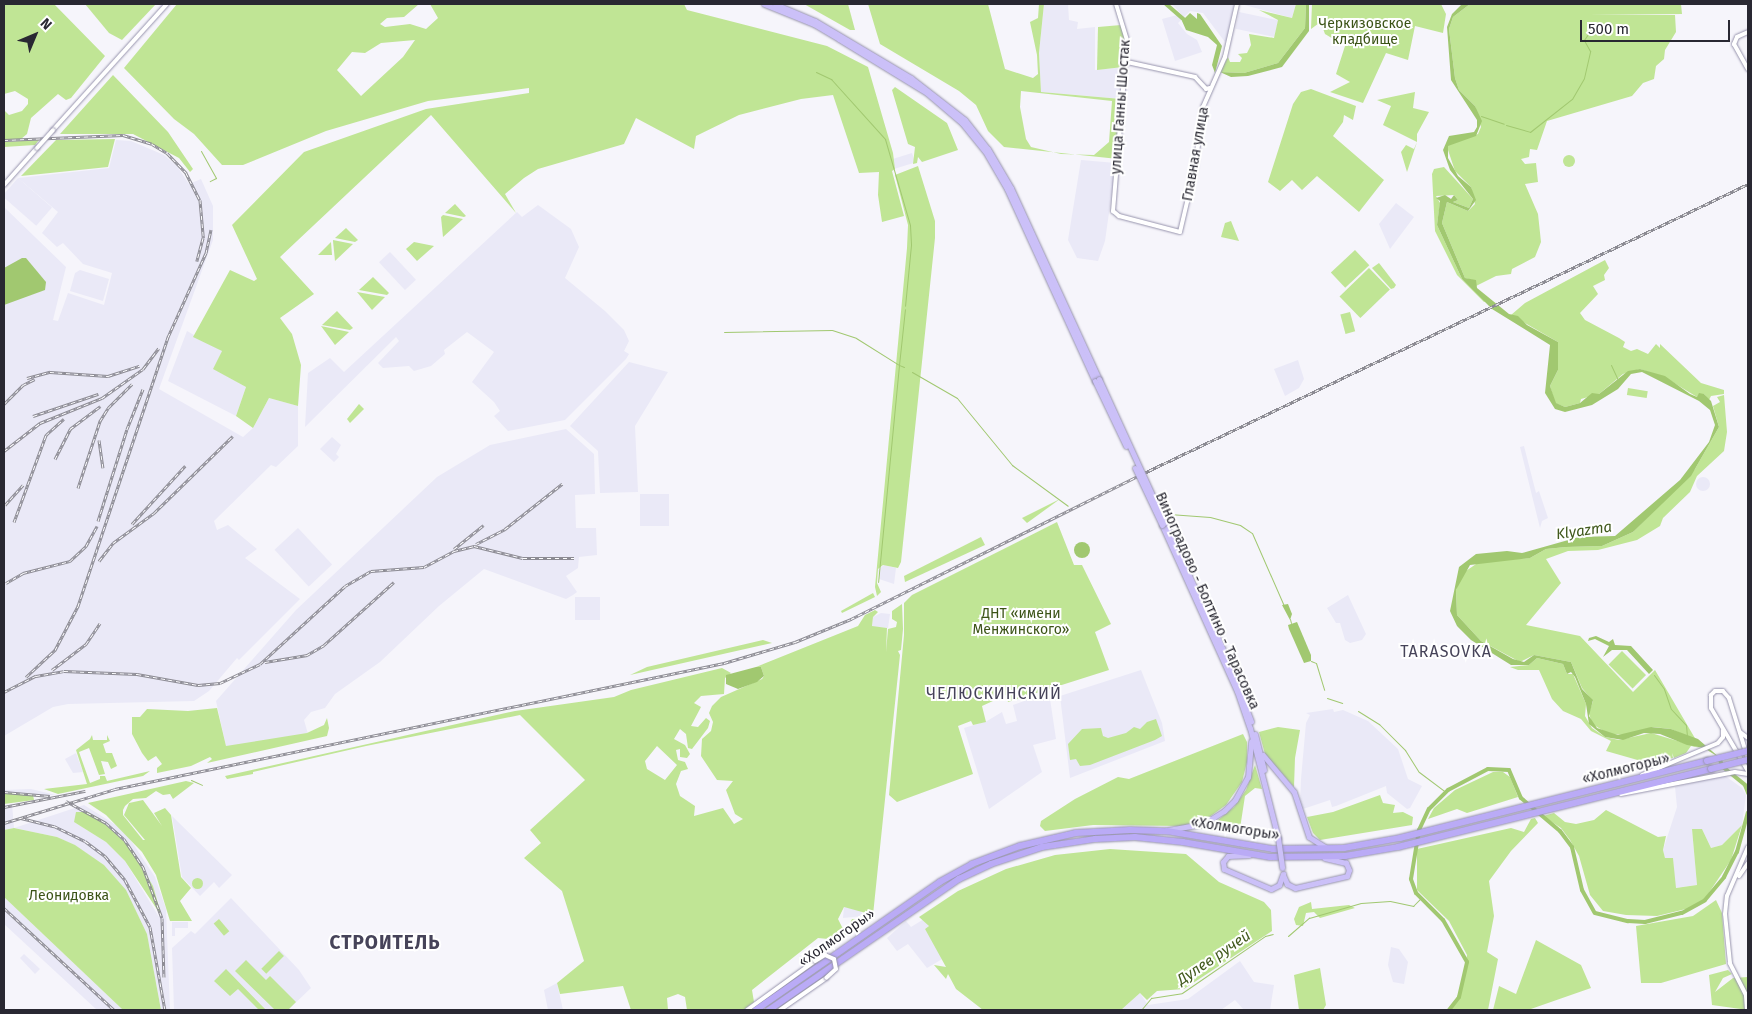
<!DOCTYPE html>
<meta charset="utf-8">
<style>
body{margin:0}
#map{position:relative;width:1752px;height:1014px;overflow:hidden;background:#f6f5fb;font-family:"Fira Sans",sans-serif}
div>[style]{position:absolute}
.built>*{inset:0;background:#eae9f7;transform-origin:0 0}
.round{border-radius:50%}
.green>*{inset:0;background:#c0e595;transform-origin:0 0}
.water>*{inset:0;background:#a1c870}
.stream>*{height:1px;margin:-0.5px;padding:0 0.5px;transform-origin:0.5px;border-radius:0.5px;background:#a1c870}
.river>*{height:4px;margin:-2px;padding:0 2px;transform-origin:2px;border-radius:2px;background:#a1c870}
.roads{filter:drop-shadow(0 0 1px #9794ad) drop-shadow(0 0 1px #9794ad)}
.secondary>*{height:4px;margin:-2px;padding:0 2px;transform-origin:2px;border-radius:2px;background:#fff}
.primary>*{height:5px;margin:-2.5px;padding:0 2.5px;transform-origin:2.5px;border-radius:2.5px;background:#cbc0f8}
.trunk>*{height:5.5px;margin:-2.75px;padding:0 2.75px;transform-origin:2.75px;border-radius:2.75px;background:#baabf6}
.rail>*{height:3px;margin-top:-1.5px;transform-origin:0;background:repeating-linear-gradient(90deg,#fff 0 4px,#8c8b93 0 8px);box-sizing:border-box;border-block:1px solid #8c8b93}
.bridges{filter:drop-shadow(0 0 1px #9794ad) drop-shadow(0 0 1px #9794ad)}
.secondary-bridge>*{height:4px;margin:-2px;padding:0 2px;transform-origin:2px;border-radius:2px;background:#fff}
.primary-bridge>*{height:5px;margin:-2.5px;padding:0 2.5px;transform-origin:2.5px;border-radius:2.5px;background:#cbc0f8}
.trunk-bridge>*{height:5.5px;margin:-2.75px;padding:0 2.75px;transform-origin:2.75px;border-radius:2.75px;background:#baabf6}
span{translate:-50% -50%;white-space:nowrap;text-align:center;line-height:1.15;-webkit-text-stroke:4px #fff;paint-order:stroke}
.park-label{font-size:14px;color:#3b5316}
.street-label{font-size:14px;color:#292832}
.water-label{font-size:15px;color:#41591d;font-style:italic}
.quarter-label{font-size:16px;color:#464359;letter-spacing:1px}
.district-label{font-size:19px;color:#464359;font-weight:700;letter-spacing:1px}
.frame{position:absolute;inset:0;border:5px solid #292832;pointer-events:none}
.north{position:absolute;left:10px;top:10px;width:50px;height:50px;-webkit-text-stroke:4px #fff;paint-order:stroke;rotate:45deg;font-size:14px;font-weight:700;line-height:20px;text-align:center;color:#292832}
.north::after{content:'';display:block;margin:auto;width:18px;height:22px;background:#292832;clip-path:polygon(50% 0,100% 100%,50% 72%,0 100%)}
.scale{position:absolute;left:1580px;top:20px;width:150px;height:22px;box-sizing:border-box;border:2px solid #292832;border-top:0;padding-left:6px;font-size:15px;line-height:18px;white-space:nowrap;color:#292832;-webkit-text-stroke:4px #fff;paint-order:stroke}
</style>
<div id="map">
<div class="built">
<div style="clip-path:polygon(1044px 4px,1068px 4px,1069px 20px,1078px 22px,1077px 29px,1095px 27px,1095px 70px,1123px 67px,1121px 99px,1041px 92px,1039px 53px)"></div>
<div style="clip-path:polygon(1172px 4px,1234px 4px,1227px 40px,1225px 42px,1203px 13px,1190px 11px,1178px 23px,1187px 34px,1197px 40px,1202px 52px,1175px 61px,1162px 19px,1181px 14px)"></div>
<div style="clip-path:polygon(1241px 4px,1296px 4px,1292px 18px)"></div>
<div style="left:1239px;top:12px;width:40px;height:17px;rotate:12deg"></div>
<div style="clip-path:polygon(116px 140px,131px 141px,164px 155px,177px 166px,189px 184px,201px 179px,213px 206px,213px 240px,159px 389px,243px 437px,253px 428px,269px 398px,298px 406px,298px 446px,276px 467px,271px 465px,214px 521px,217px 530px,228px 525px,257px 549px,245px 558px,300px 599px,239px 660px,237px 658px,209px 691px,194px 701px,68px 704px,53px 707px,4px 736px,4px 207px,66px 267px,53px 320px,58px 321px,68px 293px,104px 305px,112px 273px,83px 264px,63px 243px,57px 247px,42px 233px,58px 212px,18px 178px,109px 168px)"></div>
<div style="left:912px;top:153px;width:10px;height:21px;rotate:73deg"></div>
<div style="clip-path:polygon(1081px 160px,1116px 163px,1105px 241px,1098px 261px,1077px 258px,1068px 240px)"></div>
<div style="left:18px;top:178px;width:45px;height:24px;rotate:41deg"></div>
<div style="clip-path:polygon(1396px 203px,1414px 217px,1390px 249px,1379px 224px)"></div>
<div style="clip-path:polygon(538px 205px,571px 229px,579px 247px,565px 278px,605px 311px,624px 330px,629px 341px,624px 351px,629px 354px,626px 359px,565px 420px,508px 431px,494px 416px,500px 411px,494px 402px,472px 382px,494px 352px,467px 332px,444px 350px,445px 354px,431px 366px,414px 371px,409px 366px,383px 368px,378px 363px,399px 341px,396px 337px,305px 427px,308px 373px,330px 358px,344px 372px,517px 212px,522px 217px)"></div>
<div style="left:390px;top:252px;width:38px;height:15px;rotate:47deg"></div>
<div style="clip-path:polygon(80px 270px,109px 279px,103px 301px,70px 291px,75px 273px)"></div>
<div style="clip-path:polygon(187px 331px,222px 351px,214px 369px,246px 387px,236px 416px,168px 381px)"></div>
<div style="clip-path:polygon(1298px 360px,1304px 379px,1299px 388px,1285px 396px,1274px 369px)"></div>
<div style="clip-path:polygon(629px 362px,668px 372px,635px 426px,638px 492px,600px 493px,598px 451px,570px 426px)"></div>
<div style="clip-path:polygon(566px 429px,594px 454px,595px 494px,575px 495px,576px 528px,596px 528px,597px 555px,579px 557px,578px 568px,566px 576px,577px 592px,573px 595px,566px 599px,484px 569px,439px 606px,380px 662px,335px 694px,325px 708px,311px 712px,304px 720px,308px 734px,259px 746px,226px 746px,216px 701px,296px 610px,437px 477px,490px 445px)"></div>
<div style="clip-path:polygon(332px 437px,341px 445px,336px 454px,339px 457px,334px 462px,320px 449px)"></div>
<div style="clip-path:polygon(1524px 446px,1536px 493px,1539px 491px,1548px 518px,1542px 521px,1540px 528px,1520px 447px)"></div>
<div class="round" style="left:1696px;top:477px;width:14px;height:14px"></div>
<div style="left:640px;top:494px;width:29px;height:32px"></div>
<div style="left:298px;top:528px;width:50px;height:32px;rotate:47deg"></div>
<div style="clip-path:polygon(884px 565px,896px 568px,894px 584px,879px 579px,878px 570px)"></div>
<div style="clip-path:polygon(1348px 595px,1366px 634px,1362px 640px,1350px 643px,1345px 640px,1340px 623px,1336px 623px,1327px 608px)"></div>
<div style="left:600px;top:597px;width:23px;height:25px;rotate:90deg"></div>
<div style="clip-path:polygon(881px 613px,890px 614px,888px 628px,872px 627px,873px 617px)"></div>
<div style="clip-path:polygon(1141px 670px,1162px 723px,1165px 741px,1070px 778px,1060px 696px)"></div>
<div style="clip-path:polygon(1049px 692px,1056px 739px,1033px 745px,1042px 772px,989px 809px,964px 728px,987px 721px,1002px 712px,1006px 724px,1017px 721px,1013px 705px)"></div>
<div style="clip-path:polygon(1333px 709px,1334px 712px,1343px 710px,1368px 721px,1398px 749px,1408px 779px,1422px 786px,1410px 808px,1407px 809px,1387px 793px,1386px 786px,1336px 806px,1332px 807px,1330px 800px,1303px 809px,1300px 804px,1301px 779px,1306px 723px,1310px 715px,1306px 713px)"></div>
<div style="clip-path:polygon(76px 753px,83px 772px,73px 773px,65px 759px)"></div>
<div style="clip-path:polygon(1724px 775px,1742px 788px,1746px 795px,1742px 825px,1722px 845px,1711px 848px,1702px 829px,1692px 829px,1697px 885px,1675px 888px,1673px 858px,1665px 858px,1663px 850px,1677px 807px,1675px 787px)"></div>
<div style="clip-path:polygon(31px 789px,56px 795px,4px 795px,4px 790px)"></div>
<div style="clip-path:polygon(evenodd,12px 804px,14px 828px,84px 805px,116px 825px,130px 839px,155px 877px,166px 909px,170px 1010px,161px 1010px,147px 934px,126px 891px,104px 865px,74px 845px,57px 837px,14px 828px,4px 830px,4px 806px,12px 804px,102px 821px,124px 840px,145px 870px,159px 903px,159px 917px,125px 861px,106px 842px,74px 822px,102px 821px)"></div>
<div style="clip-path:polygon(172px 816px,232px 875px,219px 888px,214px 882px,200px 896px,182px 877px)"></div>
<div style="clip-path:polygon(4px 897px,123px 1010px,97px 1010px,4px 924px)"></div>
<div style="clip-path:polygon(231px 898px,299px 970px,311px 988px,288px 1010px,174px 1010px,172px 948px,191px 931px,195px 934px)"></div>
<div style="clip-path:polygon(844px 907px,859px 909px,864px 916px,843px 918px)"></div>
<div style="clip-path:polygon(924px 919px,929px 926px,925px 929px,944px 958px,927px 968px,908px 944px,897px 951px,887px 938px,906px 921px,911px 927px)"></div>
<div style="clip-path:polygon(172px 922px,188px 922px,188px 928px,175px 928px,175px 936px,172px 936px)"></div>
<div style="clip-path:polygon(1391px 947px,1399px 949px,1408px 962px,1404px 984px,1393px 982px,1388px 965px)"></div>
<div style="clip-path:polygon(24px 954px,40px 969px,35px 974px,20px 958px)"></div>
<div style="clip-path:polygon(1240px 961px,1254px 982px,1274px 985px,1270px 1010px,1244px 1010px,1235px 1000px,1221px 1010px,1121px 1010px,1140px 993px,1148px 1005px,1188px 999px)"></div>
<div style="clip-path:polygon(557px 983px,563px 1010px,548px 1010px,544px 990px)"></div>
</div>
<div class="green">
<div style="clip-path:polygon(4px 4px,54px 4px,105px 56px,71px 98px,66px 100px,58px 94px,31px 118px,27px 134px,21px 139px,4px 140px,4px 110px,9px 115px,22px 111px,28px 104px,28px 99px,15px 91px,4px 94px,4px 98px)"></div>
<div style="clip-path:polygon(85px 4px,156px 4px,122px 40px,109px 33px)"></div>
<div style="clip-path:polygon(evenodd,177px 4px,419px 4px,404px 17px,387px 18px,380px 24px,385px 27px,410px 24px,426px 29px,438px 18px,430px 4px,684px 4px,687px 10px,827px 46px,868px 67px,893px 153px,895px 169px,892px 171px,904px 216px,882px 222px,878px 195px,879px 172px,859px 173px,833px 95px,801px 99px,739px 115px,696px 136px,694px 149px,636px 118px,624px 144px,538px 169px,524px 178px,505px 194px,516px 213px,431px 115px,280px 257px,314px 294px,280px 318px,292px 334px,301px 365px,298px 406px,269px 398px,253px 428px,236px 416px,246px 387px,213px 369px,222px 351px,193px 337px,230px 270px,254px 281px,257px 279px,232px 225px,304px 152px,426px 109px,529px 93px,529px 88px,428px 101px,326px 131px,243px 165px,222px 165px,194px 134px,174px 119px,124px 68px,177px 4px,415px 40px,403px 57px,361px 96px,337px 70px,352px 52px,365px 53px,381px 43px,415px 40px)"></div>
<div style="clip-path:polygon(804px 4px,848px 4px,855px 30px,850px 30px)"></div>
<div style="clip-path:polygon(evenodd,868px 4px,988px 4px,1005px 69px,1033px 78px,1038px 74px,1037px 55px,1030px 22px,1038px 18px,1039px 4px,1044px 4px,1039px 53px,1041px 92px,1121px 99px,1118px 159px,1004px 147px,988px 131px,976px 105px,959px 91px,880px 44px,868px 4px,1021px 91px,1112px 101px,1109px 142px,1094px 155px,1061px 154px,1031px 147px,1026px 139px,1020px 107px,1021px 91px)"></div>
<div style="clip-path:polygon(1296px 4px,1306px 4px,1305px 28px,1278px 63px,1244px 73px,1220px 72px,1228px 57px,1230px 62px,1240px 62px,1242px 58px,1238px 54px,1247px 53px,1251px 45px,1249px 34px,1274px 38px,1278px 20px,1259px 10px,1292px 18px)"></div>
<div style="clip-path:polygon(1312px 4px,1441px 4px,1446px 14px,1443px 33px,1415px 26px,1408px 60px,1386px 53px,1363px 103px,1330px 92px,1350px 82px,1336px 74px,1345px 46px,1325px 34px,1322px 26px,1326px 18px,1311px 29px)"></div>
<div style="clip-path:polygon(1470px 4px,1681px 4px,1682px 14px,1589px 15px,1675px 15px,1676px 32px,1665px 50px,1664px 59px,1656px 66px,1654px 79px,1643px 83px,1632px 96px,1547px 121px,1537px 150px,1530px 149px,1529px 157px,1521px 159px,1525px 164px,1536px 163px,1538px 182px,1525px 184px,1538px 214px,1541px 242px,1535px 257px,1512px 269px,1511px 274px,1496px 276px,1476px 286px,1476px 281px,1465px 278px,1442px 223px,1447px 202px,1468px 211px,1475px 204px,1471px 187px,1455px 171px,1448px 150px,1448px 145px,1478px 134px,1481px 127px,1475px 106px,1459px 90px,1455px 78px,1449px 29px,1453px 17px)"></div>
<div style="clip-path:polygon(1121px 25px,1126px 40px,1123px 67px,1097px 70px,1098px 27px)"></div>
<div style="clip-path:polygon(113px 75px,168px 132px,193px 169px,190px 172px,179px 158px,133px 134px,60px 134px)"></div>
<div style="clip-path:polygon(895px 87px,947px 123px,958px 150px,922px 162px,918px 157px,917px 163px,913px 164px,915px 147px,908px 144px,892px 90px)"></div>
<div style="clip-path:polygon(1311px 89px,1356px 106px,1353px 120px,1344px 115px,1343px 122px,1333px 136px,1384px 180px,1359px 212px,1317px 176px,1302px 190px,1292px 180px,1280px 191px,1268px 182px,1293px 104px,1301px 92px)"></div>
<div style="clip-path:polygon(1415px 92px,1413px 108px,1429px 112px,1417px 134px,1417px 142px,1407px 172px,1401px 152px,1406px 145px,1414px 149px,1417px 142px,1383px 125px,1391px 106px,1377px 100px)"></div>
<div style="clip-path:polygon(115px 139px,108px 167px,21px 176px,56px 140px)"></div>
<div style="clip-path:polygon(39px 140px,35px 145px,4px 147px,4px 142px)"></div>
<div class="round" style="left:1563px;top:155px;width:12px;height:12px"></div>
<div style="clip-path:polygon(918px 166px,935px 221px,935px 238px,901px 562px,898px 568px,883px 565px,878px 569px,877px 583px,881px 592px,877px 596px,875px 587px,907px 248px,908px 225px,895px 175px)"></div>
<div style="clip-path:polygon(1444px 167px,1473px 199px,1469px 208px,1453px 202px,1458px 200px,1454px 195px,1436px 196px,1440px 203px,1437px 225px,1462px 279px,1486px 301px,1484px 302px,1457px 275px,1435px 231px,1432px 174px,1434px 169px)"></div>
<div style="clip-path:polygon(455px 204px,466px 216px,464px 217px,445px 213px)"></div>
<div style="clip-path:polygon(443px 215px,463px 219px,443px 237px,441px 217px)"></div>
<div style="clip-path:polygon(1231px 221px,1239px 241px,1221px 237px,1225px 223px)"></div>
<div style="clip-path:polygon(346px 228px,358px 240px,355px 242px,335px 238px)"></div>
<div style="clip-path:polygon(333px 240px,353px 244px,335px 261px,333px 241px)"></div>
<div style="clip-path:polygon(331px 242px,332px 255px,318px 255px)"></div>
<div style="clip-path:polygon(414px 242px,434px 246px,417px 261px,406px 249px)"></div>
<div style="left:1355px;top:250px;width:21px;height:33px;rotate:47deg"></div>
<div style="clip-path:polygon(1605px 260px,1609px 268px,1604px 275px,1605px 280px,1593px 286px,1598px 294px,1580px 313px,1585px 320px,1619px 338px,1625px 342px,1623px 347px,1631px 351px,1637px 349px,1648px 354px,1656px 344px,1660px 348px,1660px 344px,1701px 383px,1724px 390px,1724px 394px,1711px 396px,1709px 400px,1704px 394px,1697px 397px,1666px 378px,1640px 369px,1623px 374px,1599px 394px,1581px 399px,1580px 403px,1565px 407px,1555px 403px,1550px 386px,1558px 370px,1558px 342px,1511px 315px,1525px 303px)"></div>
<div style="clip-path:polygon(1379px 263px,1396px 285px,1394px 288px,1391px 289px,1372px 268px)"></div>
<div style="left:1369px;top:268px;width:30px;height:41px;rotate:46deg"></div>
<div style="clip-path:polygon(373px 277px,389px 293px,387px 295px,359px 290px)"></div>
<div style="clip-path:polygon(357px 292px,385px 297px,372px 310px)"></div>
<div style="clip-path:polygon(337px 311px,353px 328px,350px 330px,322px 325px)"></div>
<div style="left:1350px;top:312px;width:20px;height:10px;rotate:75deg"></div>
<div style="clip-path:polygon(321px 326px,349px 332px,335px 345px)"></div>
<div style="left:1628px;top:388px;width:20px;height:7px;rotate:9deg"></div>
<div style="clip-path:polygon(1724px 395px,1727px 432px,1724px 451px,1697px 476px,1690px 492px,1663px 518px,1660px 526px,1637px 540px,1598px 550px,1568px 551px,1546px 559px,1561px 583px,1526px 625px,1580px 636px,1633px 692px,1655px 670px,1696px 740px,1671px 729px,1653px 727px,1624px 735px,1609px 734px,1592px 724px,1589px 713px,1593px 701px,1582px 688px,1571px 662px,1534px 655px,1520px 662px,1481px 641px,1457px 615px,1456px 590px,1463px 573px,1479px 562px,1530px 558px,1546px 549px,1566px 547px,1602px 546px,1633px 532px,1695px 469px,1719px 427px,1713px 406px,1720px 402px,1717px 397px)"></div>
<div style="clip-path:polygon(359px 404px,364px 409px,350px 423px,347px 419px)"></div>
<div style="clip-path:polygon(1060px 499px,1027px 523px,1022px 518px)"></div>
<div style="clip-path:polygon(1057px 522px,1074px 565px,1082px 565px,1111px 624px,1095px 632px,1109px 670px,1008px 702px,1006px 695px,982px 706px,986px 722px,973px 725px,971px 721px,958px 726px,973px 774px,897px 802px,889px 795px,904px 635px,904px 603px,912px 595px)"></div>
<div style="clip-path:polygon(981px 537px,985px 545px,905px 582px,904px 576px)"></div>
<div style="clip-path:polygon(873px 593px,875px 597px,842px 613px,841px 611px)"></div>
<div style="clip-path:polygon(evenodd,902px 604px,903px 629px,901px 650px,898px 651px,900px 655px,873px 915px,844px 907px,838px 919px,842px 927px,848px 928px,852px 919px,867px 921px,838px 940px,818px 938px,752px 990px,754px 1002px,743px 1010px,687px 1010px,685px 997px,678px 994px,667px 998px,668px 1010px,631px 1010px,623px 986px,560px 994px,557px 983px,584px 961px,562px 891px,524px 858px,541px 843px,530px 830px,585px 780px,520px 715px,366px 746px,253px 772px,253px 774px,227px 779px,225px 776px,515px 711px,614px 697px,631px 690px,722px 668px,731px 673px,725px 678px,724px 694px,701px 696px,694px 703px,701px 707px,691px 726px,698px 727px,706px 718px,710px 721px,708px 728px,692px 749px,688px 748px,686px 734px,680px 729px,674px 739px,685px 745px,690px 754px,687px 758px,680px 757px,680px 749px,676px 750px,678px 760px,685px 762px,688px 769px,681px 771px,676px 784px,680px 796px,695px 806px,694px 816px,723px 808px,734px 824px,743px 819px,735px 814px,726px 790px,733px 781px,717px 780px,701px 756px,702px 739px,711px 731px,713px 722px,709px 713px,712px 706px,721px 697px,762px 679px,764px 676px,761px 667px,756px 667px,858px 626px,865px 615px,875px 610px,878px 612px,873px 617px,872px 626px,887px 628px,886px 652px,888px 629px,896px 627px,897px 622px,892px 619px,892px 611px,902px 604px,657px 746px,677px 765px,665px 780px,647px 769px,645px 761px,657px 746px)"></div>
<div style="clip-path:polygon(763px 640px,772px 643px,630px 675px,647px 667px)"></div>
<div style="left:1622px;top:651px;width:34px;height:19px;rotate:45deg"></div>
<div style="clip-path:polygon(1537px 658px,1563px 664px,1567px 674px,1573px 674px,1586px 704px,1585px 716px,1592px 728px,1605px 737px,1619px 740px,1651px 733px,1701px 748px,1691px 746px,1686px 753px,1674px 758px,1672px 753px,1673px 758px,1648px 763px,1606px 751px,1611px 741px,1591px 731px,1581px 719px,1563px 711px,1552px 699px,1539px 670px,1518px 670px,1510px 667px,1529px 665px)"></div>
<div style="clip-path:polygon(217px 708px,226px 746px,307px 733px,324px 725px,327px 718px,329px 728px,327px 736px,207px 763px,212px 759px,210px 757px,191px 766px,157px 773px,157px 768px,162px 764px,156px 756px,148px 761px,142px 753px,132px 734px,132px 717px,140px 717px,147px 709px,188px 711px)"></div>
<div style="clip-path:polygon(1156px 719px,1162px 736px,1155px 740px,1090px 765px,1080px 766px,1076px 759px,1070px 760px,1068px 744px,1082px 729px,1101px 728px,1103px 736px,1108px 738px,1126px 733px,1134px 727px,1140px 729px,1147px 722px)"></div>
<div style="clip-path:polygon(1278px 727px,1300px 730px,1295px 758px,1294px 787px,1265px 754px,1259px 732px)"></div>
<div style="clip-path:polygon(1243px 734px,1247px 742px,1247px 762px,1242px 782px,1226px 805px,1208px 818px,1182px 826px,1093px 825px,1045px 831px,1040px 826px,1041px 821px,1075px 799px,1118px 777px,1129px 779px)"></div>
<div style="clip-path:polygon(92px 735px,93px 740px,107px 740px,107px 735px,110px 741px,103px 744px,106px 753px,112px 753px,117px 766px,111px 769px,108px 762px,101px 761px,105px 774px,99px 775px,89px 748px,79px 752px,90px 783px,100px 779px,100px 776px,105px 776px,107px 781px,150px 771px,143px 776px,58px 794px,44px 789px,87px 784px,76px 750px,90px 739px,95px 745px,90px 739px)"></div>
<div style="clip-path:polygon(1255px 765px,1262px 789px,1255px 788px,1245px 796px,1239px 835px,1198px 828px,1218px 820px,1234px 807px,1246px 790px)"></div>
<div style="clip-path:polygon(1493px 772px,1503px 772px,1510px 777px,1518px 797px,1467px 813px,1457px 809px,1428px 819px,1434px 808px,1455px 790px)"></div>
<div style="clip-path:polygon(186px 781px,194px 783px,173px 799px,170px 794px,163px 795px,156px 791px,146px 798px,133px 799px,125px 806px,123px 810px,123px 815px,143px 840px,145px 840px,124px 815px,129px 803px,143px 800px,162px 826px,154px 813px,165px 808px,171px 815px,181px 877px,191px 888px,180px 901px,192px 921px,170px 921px,156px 875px,142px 852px,106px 815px,88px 803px)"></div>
<div style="clip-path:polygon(11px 793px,33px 795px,34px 800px,4px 804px,4px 794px)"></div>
<div style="clip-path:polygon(1380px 795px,1383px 803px,1395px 805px,1393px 813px,1403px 812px,1413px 817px,1412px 825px,1320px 840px,1313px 833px,1307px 817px,1333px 812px)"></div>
<div style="clip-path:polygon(1606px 810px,1658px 837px,1666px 836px,1663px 850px,1665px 858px,1673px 858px,1676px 888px,1697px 885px,1692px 829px,1702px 829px,1711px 848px,1722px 845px,1742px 825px,1731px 860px,1704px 900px,1690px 908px,1657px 916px,1626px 915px,1603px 911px,1590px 895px,1579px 856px,1570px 840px,1561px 828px,1543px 816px,1554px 813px,1565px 822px,1576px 824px,1594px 820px)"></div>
<div style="clip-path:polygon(76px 812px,88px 812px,102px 821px,130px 847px,153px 886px,162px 917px,125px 861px,106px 842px,74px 822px)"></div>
<div style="clip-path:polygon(1535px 818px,1538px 823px,1511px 851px,1489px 881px,1494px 916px,1487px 952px,1498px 959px,1488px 1010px,1451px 1010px,1463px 984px,1467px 955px,1449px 921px,1417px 890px,1417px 849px,1511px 828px,1524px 832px,1531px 819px)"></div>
<div style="clip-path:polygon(14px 828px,57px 837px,75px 845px,104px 865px,126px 890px,147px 934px,161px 1010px,123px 1010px,4px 897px,4px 830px)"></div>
<div style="clip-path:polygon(1110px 849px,1186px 854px,1219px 882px,1264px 902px,1271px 910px,1272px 931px,1184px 989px,1157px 991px,1147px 1000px,1140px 993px,1121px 1010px,983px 1010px,956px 989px,948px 974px,946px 979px,934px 965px,946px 967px,925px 929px,929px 926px,919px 917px,958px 891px,1006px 869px,1055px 855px)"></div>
<div class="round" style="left:191.5px;top:877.5px;width:11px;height:11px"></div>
<div style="clip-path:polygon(1716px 900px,1722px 913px,1726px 964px,1661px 983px,1641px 983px,1636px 926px,1693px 916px)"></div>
<div style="clip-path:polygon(1311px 902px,1312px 909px,1349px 905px,1355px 908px,1320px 918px,1314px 912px,1306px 913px,1303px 926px,1296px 925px,1294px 919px,1299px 907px)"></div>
<div style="left:219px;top:919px;width:16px;height:7px;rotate:50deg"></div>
<div style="clip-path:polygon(1536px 940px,1581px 965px,1591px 988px,1528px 1010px,1493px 1010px,1499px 986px,1516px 994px)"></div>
<div style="left:279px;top:951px;width:7px;height:25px;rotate:45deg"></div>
<div style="clip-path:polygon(246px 960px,266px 980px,270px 976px,296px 1002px,288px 1010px,275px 1010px,235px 971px)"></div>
<div style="clip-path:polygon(1320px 968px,1326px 1005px,1323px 1010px,1299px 1010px,1294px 975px)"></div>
<div style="clip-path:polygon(226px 969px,266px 1010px,259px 1010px,238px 989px,230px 996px,214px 981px)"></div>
<div style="clip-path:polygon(1728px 970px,1732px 974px,1723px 978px,1715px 992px,1733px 978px,1748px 977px,1748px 1010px,1712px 1005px,1709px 975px)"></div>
</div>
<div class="water">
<div style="clip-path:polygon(1306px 4px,1309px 4px,1309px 31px,1282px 67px,1248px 76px,1231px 77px,1220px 72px,1244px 73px,1278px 63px,1305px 28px)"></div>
<div style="clip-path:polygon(1462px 4px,1470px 4px,1453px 17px,1449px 29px,1455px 78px,1459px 90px,1475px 106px,1482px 121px,1476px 136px,1448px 146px,1448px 158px,1458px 176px,1471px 187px,1476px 200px,1468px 211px,1447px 202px,1442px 223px,1465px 278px,1476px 280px,1477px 288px,1509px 314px,1518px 316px,1527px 325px,1558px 342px,1558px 370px,1550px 386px,1556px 403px,1565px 407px,1580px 403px,1592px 393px,1599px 394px,1628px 371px,1640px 369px,1665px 376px,1690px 394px,1697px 397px,1699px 393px,1704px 394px,1711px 401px,1719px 427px,1691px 476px,1633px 532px,1602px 546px,1566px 547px,1546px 549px,1530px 558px,1470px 565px,1456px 590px,1457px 615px,1481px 641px,1513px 659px,1524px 662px,1534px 655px,1571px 662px,1582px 689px,1593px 700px,1589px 716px,1597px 728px,1618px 735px,1651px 727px,1671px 729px,1698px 739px,1720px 758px,1704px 748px,1687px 745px,1660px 734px,1644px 733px,1623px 740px,1605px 737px,1589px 724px,1586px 704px,1575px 677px,1571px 672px,1567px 674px,1563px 664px,1537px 658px,1529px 665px,1511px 665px,1471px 640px,1457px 626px,1450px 611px,1459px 567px,1476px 554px,1507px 551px,1522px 553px,1579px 537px,1615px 536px,1680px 480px,1709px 442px,1715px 425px,1710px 410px,1699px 401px,1642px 372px,1631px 374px,1618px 389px,1592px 405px,1565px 412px,1555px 409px,1545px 393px,1550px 345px,1492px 309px,1462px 279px,1437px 225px,1440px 201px,1436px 198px,1445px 195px,1451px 199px,1454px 195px,1458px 200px,1453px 202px,1469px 208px,1473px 199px,1450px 170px,1443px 150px,1449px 136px,1474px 132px,1477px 127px,1477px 120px,1451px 80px,1447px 27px,1452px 14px)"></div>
<div style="clip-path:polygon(1190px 13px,1197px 19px,1197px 13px,1200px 14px,1222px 46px,1215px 73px,1212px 65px,1217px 45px,1208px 37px,1186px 30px,1182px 21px)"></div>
<div style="clip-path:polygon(22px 258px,26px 258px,46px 282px,45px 290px,4px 305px,4px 268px)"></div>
<div class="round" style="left:1074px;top:542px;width:16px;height:16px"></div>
<div style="clip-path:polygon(1288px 604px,1292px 614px,1290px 620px,1282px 605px)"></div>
<div style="clip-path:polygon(1297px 622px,1311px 655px,1311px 661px,1304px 663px,1289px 629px,1288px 625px)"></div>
<div style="clip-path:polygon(1596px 636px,1609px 642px,1613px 639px,1615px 645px,1631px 646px,1653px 670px,1649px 674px,1627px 650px,1612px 650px,1603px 657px,1609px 646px,1595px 639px,1588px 641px,1589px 638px)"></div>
<div style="clip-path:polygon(756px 667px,761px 667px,764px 676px,757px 682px,738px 689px,726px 684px,726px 675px)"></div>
</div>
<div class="stream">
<div style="left:816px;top:72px;width:17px;rotate:25deg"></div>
<div style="left:831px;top:79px;width:81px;rotate:48deg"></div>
<div style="left:885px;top:139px;width:90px;rotate:73.8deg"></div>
<div style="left:910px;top:225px;width:20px;rotate:87deg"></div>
<div style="left:911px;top:245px;width:61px;rotate:95.6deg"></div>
<div style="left:1481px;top:116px;width:24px;rotate:19deg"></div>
<div style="left:1506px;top:125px;width:25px;rotate:16deg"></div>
<div style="left:1530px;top:132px;width:53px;rotate:-38.2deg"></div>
<div style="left:1572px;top:99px;width:24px;rotate:-60deg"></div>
<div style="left:1584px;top:78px;width:28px;rotate:-77deg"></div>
<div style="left:1590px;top:51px;width:13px;rotate:-119deg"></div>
<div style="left:1584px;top:40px;width:18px;rotate:-56deg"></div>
<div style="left:201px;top:151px;width:31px;rotate:61deg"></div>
<div style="left:216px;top:178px;width:7px;rotate:153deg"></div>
<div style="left:724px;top:332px;width:108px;rotate:-1.1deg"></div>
<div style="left:832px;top:330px;width:25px;rotate:18deg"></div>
<div style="left:856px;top:338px;width:51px;rotate:32.1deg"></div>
<div style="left:899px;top:365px;width:218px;rotate:95.5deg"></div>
<div style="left:1611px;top:365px;width:17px;rotate:65deg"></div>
<div style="left:904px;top:367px;width:5px;rotate:-158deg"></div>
<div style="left:899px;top:365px;width:56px;rotate:-83.9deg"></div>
<div style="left:912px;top:372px;width:52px;rotate:30deg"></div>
<div style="left:957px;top:398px;width:87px;rotate:50.6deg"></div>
<div style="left:1012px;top:465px;width:69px;rotate:36.2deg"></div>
<div style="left:1169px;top:514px;width:41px;rotate:4.2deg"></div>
<div style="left:1210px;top:517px;width:31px;rotate:15deg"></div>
<div style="left:1240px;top:525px;width:14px;rotate:34deg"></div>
<div style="left:1252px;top:533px;width:80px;rotate:66.3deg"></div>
<div style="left:1290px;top:619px;width:4px;rotate:76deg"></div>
<div style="left:1311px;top:661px;width:5px;rotate:22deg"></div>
<div style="left:1316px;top:663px;width:28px;rotate:73deg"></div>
<div style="left:1654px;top:675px;width:17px;rotate:54deg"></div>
<div style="left:1664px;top:689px;width:21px;rotate:71deg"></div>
<div style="left:1671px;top:709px;width:22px;rotate:47deg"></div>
<div style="left:1686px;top:725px;width:12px;rotate:85deg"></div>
<div style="left:1327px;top:698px;width:16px;rotate:18deg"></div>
<div style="left:1358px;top:711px;width:25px;rotate:32deg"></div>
<div style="left:1379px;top:724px;width:37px;rotate:45deg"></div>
<div style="left:1405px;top:750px;width:26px;rotate:58deg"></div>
<div style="left:1419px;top:772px;width:34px;rotate:37deg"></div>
<div style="left:191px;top:780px;width:12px;rotate:24deg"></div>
<div style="left:1288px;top:936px;width:28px;rotate:-41deg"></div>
<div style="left:1309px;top:918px;width:54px;rotate:-16.1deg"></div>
<div style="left:1361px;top:903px;width:29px;rotate:-4deg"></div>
<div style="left:1390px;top:901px;width:24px;rotate:12deg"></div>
<div style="left:1413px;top:906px;width:11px;rotate:-45deg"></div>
<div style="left:1141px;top:1010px;width:16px;rotate:-50deg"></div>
<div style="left:1151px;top:998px;width:31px;rotate:-9deg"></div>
<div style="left:1182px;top:993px;width:101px;rotate:-34.5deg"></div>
<div style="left:1265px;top:936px;width:8px;rotate:-14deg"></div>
</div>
<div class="river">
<div style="left:1166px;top:4px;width:28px;rotate:41deg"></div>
<div style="left:1719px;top:758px;width:10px;rotate:66deg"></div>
<div style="left:1723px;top:767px;width:28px;rotate:39deg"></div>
<div style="left:1745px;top:785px;width:9px;rotate:69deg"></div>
<div style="left:1449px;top:1010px;width:16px;rotate:-52deg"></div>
<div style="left:1459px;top:997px;width:36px;rotate:-77deg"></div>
<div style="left:1467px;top:962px;width:48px;rotate:-119.7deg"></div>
<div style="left:1443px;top:920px;width:38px;rotate:-135deg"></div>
<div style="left:1416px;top:893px;width:15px;rotate:-110deg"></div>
<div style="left:1411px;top:879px;width:50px;rotate:-80.7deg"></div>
<div style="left:1419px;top:830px;width:23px;rotate:-65deg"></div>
<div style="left:1429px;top:809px;width:27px;rotate:-45deg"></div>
<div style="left:1448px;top:790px;width:45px;rotate:-27.7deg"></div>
<div style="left:1488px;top:769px;width:21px;rotate:3deg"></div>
<div style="left:1509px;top:770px;width:30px;rotate:67deg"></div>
<div style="left:1521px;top:798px;width:51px;rotate:40.2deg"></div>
<div style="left:1560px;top:831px;width:20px;rotate:53deg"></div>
<div style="left:1572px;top:847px;width:44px;rotate:76.9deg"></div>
<div style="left:1582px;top:890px;width:26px;rotate:61deg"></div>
<div style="left:1595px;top:913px;width:34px;rotate:14deg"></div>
<div style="left:1628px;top:921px;width:17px;rotate:3deg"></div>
<div style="left:1645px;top:922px;width:38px;rotate:-14deg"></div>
<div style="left:1682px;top:913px;width:26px;rotate:-29deg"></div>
<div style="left:1705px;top:900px;width:30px;rotate:-50deg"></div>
<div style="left:1724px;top:877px;width:28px;rotate:-63deg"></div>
<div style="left:1737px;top:852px;width:41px;rotate:-74.6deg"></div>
</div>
<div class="roads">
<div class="secondary">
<div style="left:1116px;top:4px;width:39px;rotate:73deg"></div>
<div style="left:1127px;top:41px;width:171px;rotate:94.7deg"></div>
<div style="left:1113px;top:211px;width:8px;rotate:40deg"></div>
<div style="left:1119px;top:216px;width:63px;rotate:14.7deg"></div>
<div style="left:1180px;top:232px;width:66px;rotate:-76.8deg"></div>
<div style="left:1195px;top:168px;width:62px;rotate:-82.5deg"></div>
<div style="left:1203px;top:107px;width:55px;rotate:-66.3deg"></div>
<div style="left:1225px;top:57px;width:54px;rotate:-77.2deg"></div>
<div style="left:1748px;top:32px;width:12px;rotate:156deg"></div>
<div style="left:1737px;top:37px;width:8px;rotate:113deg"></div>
<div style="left:1734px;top:44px;width:29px;rotate:61deg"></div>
<div style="left:1127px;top:62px;width:70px;rotate:12.4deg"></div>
<div style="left:1195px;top:77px;width:16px;rotate:47deg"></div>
<div style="left:1206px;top:89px;width:4px;rotate:-14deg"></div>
<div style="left:53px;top:130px;width:170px;rotate:-47.9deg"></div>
<div style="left:4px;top:185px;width:50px;rotate:-48.3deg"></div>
<div style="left:1740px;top:732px;width:10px;rotate:37deg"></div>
<div style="left:1748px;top:759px;width:64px;rotate:-107.3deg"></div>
<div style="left:1729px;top:698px;width:9px;rotate:-131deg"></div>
<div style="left:1723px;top:691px;width:8px;rotate:180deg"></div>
<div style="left:1715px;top:691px;width:6px;rotate:135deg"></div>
<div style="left:1711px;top:695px;width:13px;rotate:90deg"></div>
<div style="left:1711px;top:708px;width:73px;rotate:59.6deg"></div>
<div style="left:1642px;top:775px;width:82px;rotate:-22.8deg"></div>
<div style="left:1718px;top:743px;width:8px;rotate:-50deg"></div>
<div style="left:1723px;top:737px;width:7px;rotate:-90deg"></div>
<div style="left:1621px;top:794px;width:116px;rotate:-10.9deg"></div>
<div style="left:1735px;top:772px;width:13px;rotate:9deg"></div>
<div style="left:1739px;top:876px;width:16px;rotate:-55deg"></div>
<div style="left:747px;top:1010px;width:84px;rotate:-35.8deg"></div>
<div style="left:780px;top:1010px;width:56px;rotate:-34.8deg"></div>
<div style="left:1747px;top:1010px;width:15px;rotate:-94deg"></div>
<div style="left:1746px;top:995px;width:36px;rotate:-117deg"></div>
<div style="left:1730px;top:963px;width:49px;rotate:-95.8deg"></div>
<div style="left:1725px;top:914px;width:18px;rotate:-84deg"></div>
<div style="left:1727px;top:896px;width:53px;rotate:-66.8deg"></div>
</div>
<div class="primary">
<div style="left:764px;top:4px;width:54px;rotate:21.8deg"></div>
<div style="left:814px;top:24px;width:29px;rotate:31deg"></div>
<div style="left:839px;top:39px;width:103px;rotate:31.5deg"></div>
<div style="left:927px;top:93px;width:46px;rotate:40.6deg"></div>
<div style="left:962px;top:123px;width:36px;rotate:51deg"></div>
<div style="left:985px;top:151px;width:44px;rotate:59.9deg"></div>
<div style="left:1007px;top:189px;width:211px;rotate:65.4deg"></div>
<div style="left:775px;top:4px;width:43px;rotate:23deg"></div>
<div style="left:815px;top:21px;width:112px;rotate:30.7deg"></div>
<div style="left:911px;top:78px;width:68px;rotate:37.9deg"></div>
<div style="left:965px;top:120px;width:37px;rotate:52deg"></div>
<div style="left:988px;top:149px;width:45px;rotate:59.5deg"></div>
<div style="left:1011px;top:188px;width:210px;rotate:65.3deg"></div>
<div style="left:1165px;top:523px;width:146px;rotate:65.4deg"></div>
<div style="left:1226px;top:656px;width:70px;rotate:69deg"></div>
<div style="left:1162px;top:525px;width:182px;rotate:65.7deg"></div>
<div style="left:1237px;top:691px;width:39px;rotate:71deg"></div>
<div style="left:1250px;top:728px;width:114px;rotate:75.7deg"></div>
<div style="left:1255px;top:734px;width:37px;rotate:76deg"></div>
<div style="left:1263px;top:755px;width:48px;rotate:50deg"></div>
<div style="left:1294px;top:792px;width:47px;rotate:71.6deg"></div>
<div style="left:1309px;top:837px;width:19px;rotate:32deg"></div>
<div style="left:1168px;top:830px;width:36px;rotate:-10deg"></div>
<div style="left:1203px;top:824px;width:25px;rotate:-32deg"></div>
<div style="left:1224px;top:811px;width:16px;rotate:-45deg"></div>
<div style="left:1235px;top:800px;width:26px;rotate:-61deg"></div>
<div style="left:1248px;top:777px;width:36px;rotate:-85deg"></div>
<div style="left:1249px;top:855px;width:21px;rotate:177deg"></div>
<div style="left:1228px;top:856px;width:8px;rotate:130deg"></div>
<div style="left:1223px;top:862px;width:7px;rotate:82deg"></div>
<div style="left:1224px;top:869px;width:51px;rotate:23.1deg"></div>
<div style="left:1271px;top:889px;width:9px;rotate:-27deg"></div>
<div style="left:1279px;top:885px;width:12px;rotate:-70deg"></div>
<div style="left:1283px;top:875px;width:10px;rotate:66deg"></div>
<div style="left:1287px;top:884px;width:9px;rotate:27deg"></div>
<div style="left:1295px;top:888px;width:53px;rotate:-13deg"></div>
<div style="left:1347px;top:876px;width:6px;rotate:-72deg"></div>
<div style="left:1349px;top:870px;width:8px;rotate:-113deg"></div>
<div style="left:1346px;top:863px;width:22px;rotate:-167deg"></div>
</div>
<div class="trunk">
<div style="left:756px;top:1010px;width:224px;rotate:-34.8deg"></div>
<div style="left:940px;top:882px;width:37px;rotate:-29deg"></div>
<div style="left:972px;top:864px;width:51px;rotate:-20.6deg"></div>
<div style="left:1020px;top:846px;width:57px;rotate:-13.1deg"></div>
<div style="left:1076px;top:833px;width:54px;rotate:-3.2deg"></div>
<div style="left:1130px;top:830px;width:37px;rotate:2deg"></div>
<div style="left:1167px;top:831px;width:108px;rotate:9.6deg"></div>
<div style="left:1273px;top:849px;width:71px;rotate:-0.8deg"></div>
<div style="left:1344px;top:848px;width:57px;rotate:-10.1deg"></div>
<div style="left:1400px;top:838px;width:317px;rotate:-14.1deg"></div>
<div style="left:769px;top:1010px;width:231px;rotate:-34.6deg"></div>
<div style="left:959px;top:879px;width:35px;rotate:-25deg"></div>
<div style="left:991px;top:864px;width:54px;rotate:-18.4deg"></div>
<div style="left:1042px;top:847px;width:54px;rotate:-8.6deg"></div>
<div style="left:1095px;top:839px;width:40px;rotate:-2.9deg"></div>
<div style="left:1135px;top:837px;width:48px;rotate:5.9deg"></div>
<div style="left:1183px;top:842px;width:88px;rotate:9.8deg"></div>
<div style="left:1270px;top:857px;width:75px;rotate:-0.8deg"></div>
<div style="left:1345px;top:856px;width:54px;rotate:-9.6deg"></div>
<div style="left:1398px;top:847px;width:323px;rotate:-14deg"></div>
</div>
</div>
<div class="rail">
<div style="left:4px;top:140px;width:119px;rotate:-2.4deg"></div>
<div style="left:123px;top:135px;width:30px;rotate:17deg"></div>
<div style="left:152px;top:144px;width:17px;rotate:31deg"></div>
<div style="left:167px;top:153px;width:28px;rotate:46deg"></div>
<div style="left:186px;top:173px;width:30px;rotate:63deg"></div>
<div style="left:200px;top:200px;width:38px;rotate:85deg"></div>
<div style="left:203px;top:238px;width:24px;rotate:105deg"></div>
<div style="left:27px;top:378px;width:24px;rotate:-15deg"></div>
<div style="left:50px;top:372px;width:58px;rotate:3.9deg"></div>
<div style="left:108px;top:376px;width:33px;rotate:-18deg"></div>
<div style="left:4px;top:404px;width:27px;rotate:-45deg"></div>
<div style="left:23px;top:385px;width:13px;rotate:-27deg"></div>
<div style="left:33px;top:416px;width:69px;rotate:-18.7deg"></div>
<div style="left:99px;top:440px;width:28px;rotate:82deg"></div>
<div style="left:4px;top:451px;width:46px;rotate:-37.9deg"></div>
<div style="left:40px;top:423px;width:67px;rotate:-22deg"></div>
<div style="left:102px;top:398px;width:50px;rotate:-35.3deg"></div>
<div style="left:143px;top:369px;width:26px;rotate:-53deg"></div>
<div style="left:55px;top:459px;width:34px;rotate:-63deg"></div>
<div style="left:70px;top:429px;width:38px;rotate:-37deg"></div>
<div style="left:78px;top:488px;width:71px;rotate:-71.8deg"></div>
<div style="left:100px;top:421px;width:15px;rotate:-58deg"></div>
<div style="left:108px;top:408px;width:34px;rotate:-45deg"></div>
<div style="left:5px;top:505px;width:27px;rotate:-48deg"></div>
<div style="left:98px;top:521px;width:96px;rotate:-72.5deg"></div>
<div style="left:127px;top:429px;width:43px;rotate:-68.2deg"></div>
<div style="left:14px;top:522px;width:93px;rotate:-69.8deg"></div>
<div style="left:46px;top:435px;width:24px;rotate:-42deg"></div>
<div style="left:132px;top:524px;width:79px;rotate:-47.6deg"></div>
<div style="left:476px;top:544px;width:33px;rotate:-27deg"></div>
<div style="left:505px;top:529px;width:73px;rotate:-38.3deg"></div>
<div style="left:454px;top:549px;width:38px;rotate:-39deg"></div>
<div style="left:99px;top:561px;width:23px;rotate:-52deg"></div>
<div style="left:113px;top:543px;width:51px;rotate:-36.2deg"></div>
<div style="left:154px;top:513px;width:110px;rotate:-44.3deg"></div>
<div style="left:6px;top:583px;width:20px;rotate:-30deg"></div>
<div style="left:23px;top:573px;width:49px;rotate:-14.3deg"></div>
<div style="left:70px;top:561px;width:22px;rotate:-43deg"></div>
<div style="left:86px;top:546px;width:23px;rotate:-61deg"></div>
<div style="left:265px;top:662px;width:43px;rotate:-9.5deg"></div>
<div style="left:307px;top:655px;width:20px;rotate:-30deg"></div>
<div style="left:324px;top:645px;width:94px;rotate:-42deg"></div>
<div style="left:52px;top:670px;width:43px;rotate:-37.4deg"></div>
<div style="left:86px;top:644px;width:25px;rotate:-56deg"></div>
<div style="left:26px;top:677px;width:40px;rotate:-43deg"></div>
<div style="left:55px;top:650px;width:50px;rotate:-62.4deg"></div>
<div style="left:78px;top:606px;width:284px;rotate:-71.5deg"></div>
<div style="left:168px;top:337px;width:92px;rotate:-65.7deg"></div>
<div style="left:206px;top:253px;width:24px;rotate:-78deg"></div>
<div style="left:4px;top:692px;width:36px;rotate:-27deg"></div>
<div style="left:36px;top:676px;width:28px;rotate:-10deg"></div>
<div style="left:64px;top:671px;width:73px;rotate:2.4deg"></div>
<div style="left:137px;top:674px;width:62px;rotate:10.2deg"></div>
<div style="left:198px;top:685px;width:22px;rotate:-5deg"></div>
<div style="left:220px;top:683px;width:44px;rotate:-25.4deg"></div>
<div style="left:260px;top:664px;width:115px;rotate:-42.5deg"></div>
<div style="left:345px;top:586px;width:30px;rotate:-30deg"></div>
<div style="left:371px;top:571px;width:53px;rotate:-4.3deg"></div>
<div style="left:424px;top:567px;width:34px;rotate:-28deg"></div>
<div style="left:454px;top:551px;width:21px;rotate:-14deg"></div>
<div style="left:474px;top:546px;width:50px;rotate:13.8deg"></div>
<div style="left:523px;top:558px;width:51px"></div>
<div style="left:4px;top:792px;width:46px;rotate:5deg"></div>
<div style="left:66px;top:801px;width:46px;rotate:28.8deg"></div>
<div style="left:106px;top:823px;width:24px;rotate:42deg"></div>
<div style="left:124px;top:839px;width:34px;rotate:56deg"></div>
<div style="left:143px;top:867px;width:54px;rotate:69.6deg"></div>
<div style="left:162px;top:918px;width:59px;rotate:88.1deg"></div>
<div style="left:4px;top:807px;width:83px;rotate:-11.2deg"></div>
<div style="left:21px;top:818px;width:34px;rotate:14deg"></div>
<div style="left:54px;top:826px;width:34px;rotate:26deg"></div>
<div style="left:85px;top:841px;width:25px;rotate:37deg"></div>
<div style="left:105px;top:856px;width:31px;rotate:50deg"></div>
<div style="left:125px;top:880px;width:53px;rotate:62deg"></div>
<div style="left:150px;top:927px;width:84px;rotate:79.8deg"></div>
<div style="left:4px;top:823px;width:116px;rotate:-17deg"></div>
<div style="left:115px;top:789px;width:622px;rotate:-11.69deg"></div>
<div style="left:724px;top:663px;width:74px;rotate:-16.5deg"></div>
<div style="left:795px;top:642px;width:61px;rotate:-22.3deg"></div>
<div style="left:851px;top:619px;width:325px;rotate:-26.5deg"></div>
<div style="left:1142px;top:474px;width:672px;rotate:-25.57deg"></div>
<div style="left:4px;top:908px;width:150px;rotate:42.8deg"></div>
</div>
<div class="bridges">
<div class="secondary-bridge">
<div style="left:37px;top:148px;width:24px;rotate:-48deg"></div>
<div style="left:815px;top:961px;width:12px;rotate:-31deg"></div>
<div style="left:825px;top:955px;width:10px;rotate:24deg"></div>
<div style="left:834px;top:959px;width:10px;rotate:79deg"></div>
<div style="left:836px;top:969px;width:13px;rotate:138deg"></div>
</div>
<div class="primary-bridge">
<div style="left:1099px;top:379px;width:158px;rotate:65.4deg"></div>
<div style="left:1095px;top:381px;width:72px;rotate:64.5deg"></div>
<div style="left:1135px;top:468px;width:63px;rotate:64.7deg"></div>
<div style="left:1278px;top:838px;width:30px;rotate:82deg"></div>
</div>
<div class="trunk-bridge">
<div style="left:1707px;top:761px;width:42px;rotate:-13.7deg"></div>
<div style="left:1711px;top:769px;width:38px;rotate:-14deg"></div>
</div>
</div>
<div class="park-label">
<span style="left:1365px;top:32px">Черкизовское<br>кладбище</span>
<span style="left:1021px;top:622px">ДНТ «имени<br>Менжинского»</span>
<span style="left:69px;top:896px">Леонидовка</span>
</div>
<div class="street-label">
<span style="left:1121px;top:107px;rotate:-86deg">улица Ганны Шостак</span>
<span style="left:1196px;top:154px;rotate:-80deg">Главная улица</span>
<span style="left:1207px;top:601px;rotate:66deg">Виноградово - Болтино - Тарасовка</span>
<span style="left:1626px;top:769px;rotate:-14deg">«Холмогоры»</span>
<span style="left:1235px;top:829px;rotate:9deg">«Холмогоры»</span>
<span style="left:837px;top:938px;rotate:-35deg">«Холмогоры»</span>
</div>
<div class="water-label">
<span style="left:1584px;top:531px;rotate:-8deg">Klyazma</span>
<span style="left:1214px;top:958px;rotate:-34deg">Дулев ручей</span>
</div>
<div class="quarter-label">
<span style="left:1446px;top:652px">TARASOVKA</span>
<span style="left:994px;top:694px">ЧЕЛЮСКИНСКИЙ</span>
</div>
<div class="district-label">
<span style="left:385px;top:943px">СТРОИТЕЛЬ</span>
</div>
<div class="frame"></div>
<div class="north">N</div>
<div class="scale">500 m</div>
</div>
